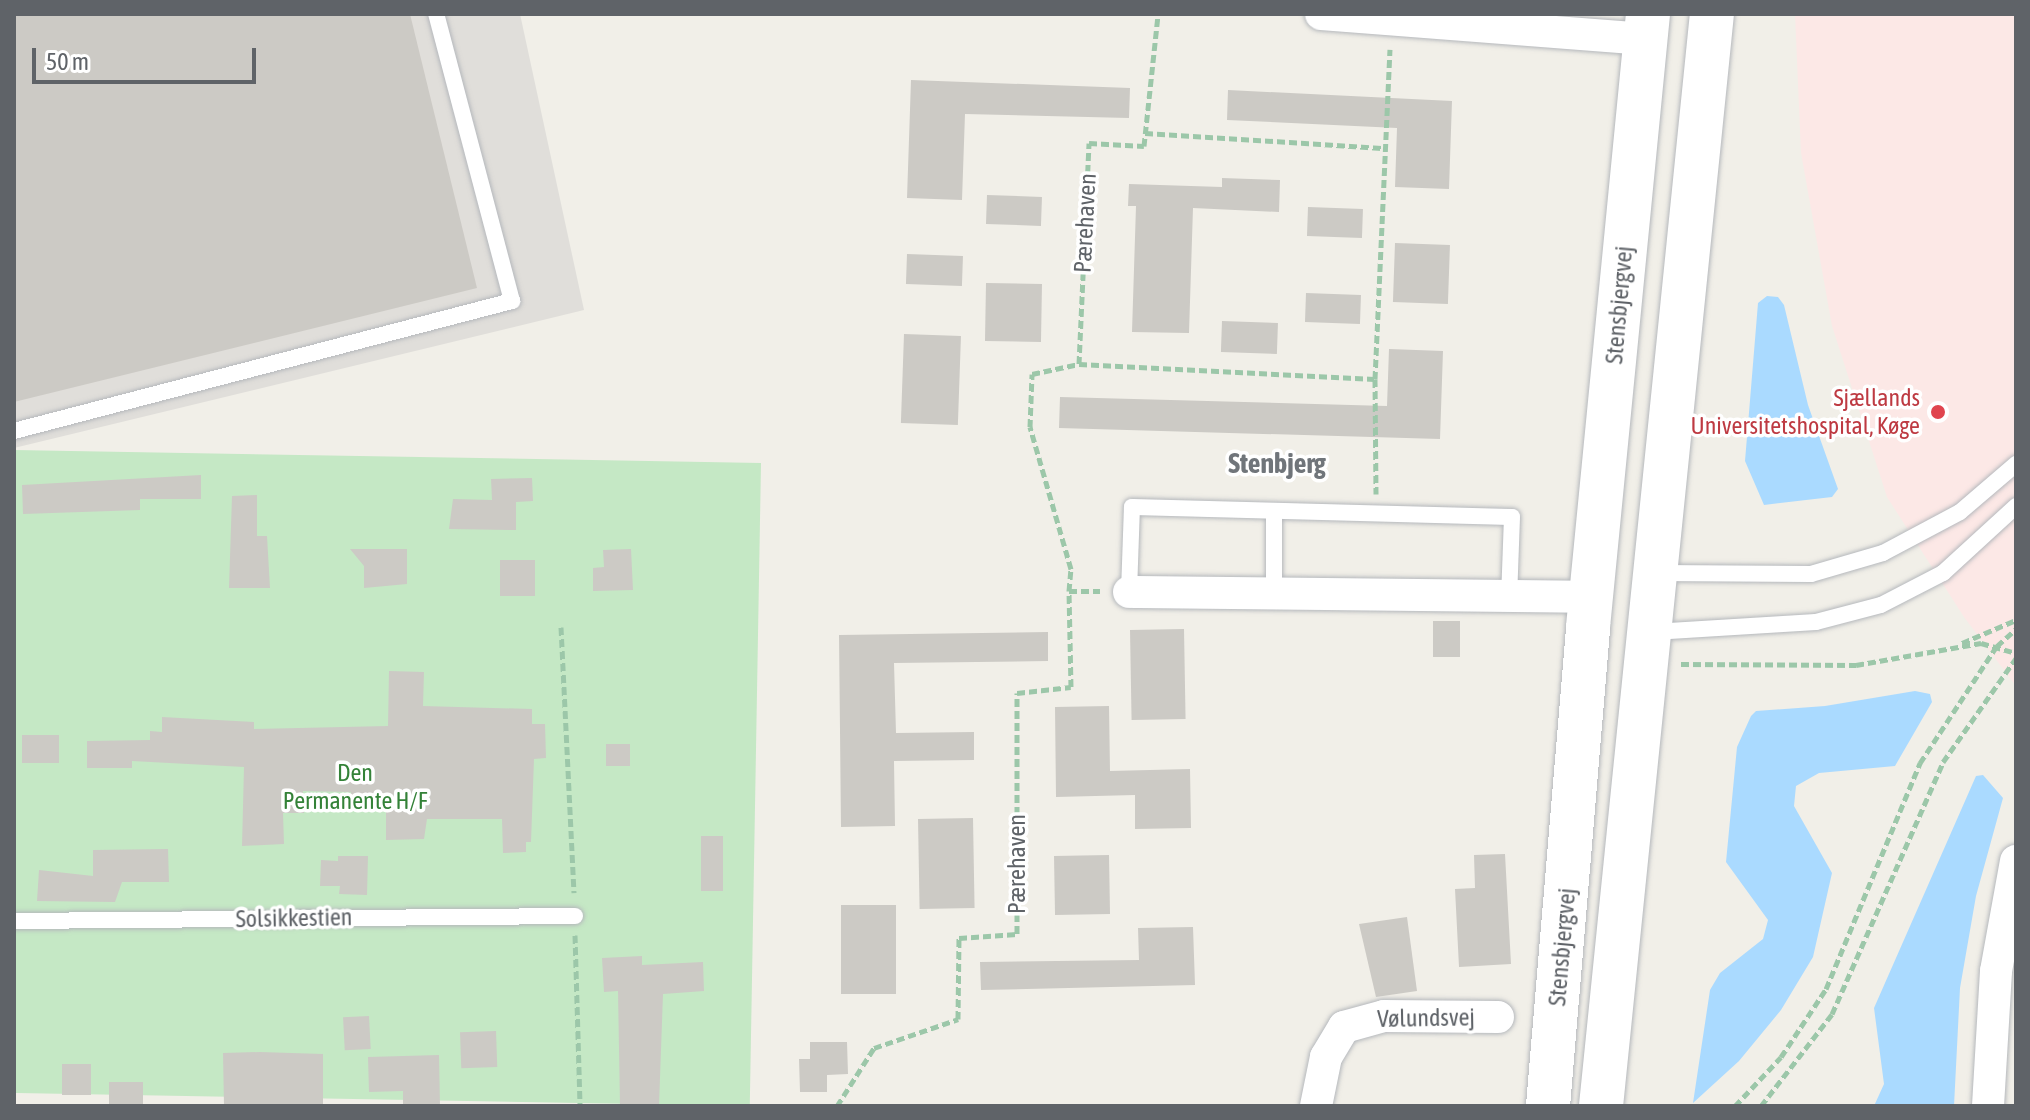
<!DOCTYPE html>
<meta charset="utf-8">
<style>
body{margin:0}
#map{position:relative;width:2030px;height:1120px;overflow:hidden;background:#f1efe8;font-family:"Asap Condensed",sans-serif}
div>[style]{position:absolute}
.industrial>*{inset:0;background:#e0deda}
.medical>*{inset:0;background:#fce8e6}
.green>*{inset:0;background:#c5e8c5;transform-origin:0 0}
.water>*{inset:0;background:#aadaff}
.building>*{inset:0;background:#cccac5;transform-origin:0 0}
.path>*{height:5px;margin-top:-2.5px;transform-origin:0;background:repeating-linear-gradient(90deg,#9cc7a9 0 8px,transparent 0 12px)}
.roads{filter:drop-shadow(0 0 2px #b5b8bc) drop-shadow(0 0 2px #b5b8bc)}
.lane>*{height:16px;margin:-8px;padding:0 8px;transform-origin:8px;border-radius:8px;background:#fff}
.street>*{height:32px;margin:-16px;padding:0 16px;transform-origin:16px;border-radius:16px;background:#fff}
.secondary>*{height:44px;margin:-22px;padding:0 22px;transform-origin:22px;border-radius:22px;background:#fff}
.dots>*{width:22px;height:22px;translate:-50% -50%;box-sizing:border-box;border:4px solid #fff;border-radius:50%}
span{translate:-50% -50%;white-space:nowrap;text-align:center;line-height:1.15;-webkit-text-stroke:7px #fff;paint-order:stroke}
.street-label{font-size:24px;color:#5f6368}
.health-label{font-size:24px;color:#be3a42}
.right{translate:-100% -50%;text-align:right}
.park-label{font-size:24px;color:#348238}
.quarter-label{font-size:28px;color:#70757a;font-weight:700}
.frame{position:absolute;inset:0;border:16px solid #5f6368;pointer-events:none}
.scale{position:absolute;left:32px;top:48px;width:224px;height:36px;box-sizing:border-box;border:4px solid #5f6368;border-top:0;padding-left:10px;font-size:24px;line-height:28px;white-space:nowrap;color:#5f6368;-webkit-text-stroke:6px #fff;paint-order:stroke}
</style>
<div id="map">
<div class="industrial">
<div style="clip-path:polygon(14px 14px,520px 14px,584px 310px,14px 448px)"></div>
</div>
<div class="medical">
<div style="clip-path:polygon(1795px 14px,2016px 14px,2016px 686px,1964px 617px,1887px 497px,1832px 326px,1801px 153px)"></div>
</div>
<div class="green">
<div style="left:761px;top:463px;width:643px;height:747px;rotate:91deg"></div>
</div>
<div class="water">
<div style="clip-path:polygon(1767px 296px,1778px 297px,1784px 305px,1808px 405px,1838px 489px,1832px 497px,1764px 505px,1745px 461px,1758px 303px)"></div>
<div style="clip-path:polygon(1915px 691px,1930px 694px,1932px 702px,1895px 766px,1819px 773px,1796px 786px,1794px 806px,1832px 873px,1813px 957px,1781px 1010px,1739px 1061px,1693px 1103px,1710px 990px,1720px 973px,1763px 939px,1768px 920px,1726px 862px,1737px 747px,1751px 716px,1756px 711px,1825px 706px)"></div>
<div style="clip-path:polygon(1983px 775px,2003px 798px,1976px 896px,1960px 988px,1954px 1106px,1874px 1106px,1884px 1084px,1874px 1008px,1976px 776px)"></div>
</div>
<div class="building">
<div style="clip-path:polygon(14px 14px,410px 14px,477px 288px,14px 402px)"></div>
<div style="clip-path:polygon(911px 80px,1130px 88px,1129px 118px,965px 114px,962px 200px,907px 198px)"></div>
<div style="clip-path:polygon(1228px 90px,1452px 101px,1449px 189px,1395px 187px,1397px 128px,1227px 120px)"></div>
<div style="clip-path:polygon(1222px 178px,1280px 180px,1279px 212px,1193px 208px,1189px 333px,1132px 332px,1136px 206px,1128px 206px,1129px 184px,1222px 187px)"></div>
<div style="left:987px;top:195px;width:55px;height:29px;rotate:2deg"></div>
<div style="left:1308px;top:207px;width:55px;height:29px;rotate:2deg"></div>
<div style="left:1395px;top:243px;width:55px;height:59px;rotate:2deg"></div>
<div style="left:907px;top:254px;width:56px;height:30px;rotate:2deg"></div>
<div style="left:986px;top:283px;width:56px;height:58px;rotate:1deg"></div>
<div style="left:1306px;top:293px;width:55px;height:29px;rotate:2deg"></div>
<div style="left:1222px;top:321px;width:56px;height:31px;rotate:2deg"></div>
<div style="left:904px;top:334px;width:57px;height:89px;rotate:2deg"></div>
<div style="clip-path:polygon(1389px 349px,1443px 351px,1440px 439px,1059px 428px,1060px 397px,1387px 406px)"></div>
<div style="clip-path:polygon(201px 475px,201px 499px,140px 499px,140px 510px,23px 514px,22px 485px)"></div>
<div style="clip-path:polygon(532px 478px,533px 501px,516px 502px,516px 530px,449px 529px,453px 499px,492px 500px,491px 479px)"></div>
<div style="clip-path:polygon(257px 495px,257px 536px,267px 536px,270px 588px,229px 588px,232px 496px)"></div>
<div style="clip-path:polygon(350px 549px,407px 549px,407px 584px,364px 588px,364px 566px)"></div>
<div style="clip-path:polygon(631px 549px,633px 590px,593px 591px,593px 568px,604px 567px,603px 550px)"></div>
<div style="left:500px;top:560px;width:35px;height:36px"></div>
<div style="left:1433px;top:621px;width:27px;height:36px"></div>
<div style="left:1184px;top:629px;width:90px;height:54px;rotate:89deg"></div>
<div style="clip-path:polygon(1048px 632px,1048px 661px,894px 663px,896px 733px,974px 732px,974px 760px,894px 761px,895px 826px,841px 827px,839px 635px)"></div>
<div style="clip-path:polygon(389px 671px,424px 672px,423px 706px,532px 709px,532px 724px,545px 724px,546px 758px,534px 759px,531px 842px,526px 842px,526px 852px,503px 853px,502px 819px,427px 819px,424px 839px,386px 840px,386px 800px,351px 800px,351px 792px,303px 791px,304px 813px,283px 813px,284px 844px,242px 846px,244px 767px,132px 761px,132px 768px,87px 768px,87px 741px,150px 740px,150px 731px,162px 732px,162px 717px,254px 722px,254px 729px,388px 726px)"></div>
<div style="clip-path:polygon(1109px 706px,1110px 771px,1190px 769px,1191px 828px,1135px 829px,1135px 795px,1056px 797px,1055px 707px)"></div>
<div style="left:22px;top:735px;width:37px;height:28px"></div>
<div style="left:606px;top:744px;width:24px;height:22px"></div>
<div style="left:973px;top:818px;width:90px;height:55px;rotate:89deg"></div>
<div style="left:701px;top:836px;width:22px;height:55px"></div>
<div style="clip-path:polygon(168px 849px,169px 882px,122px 882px,115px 902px,37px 901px,39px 870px,93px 876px,93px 850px)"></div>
<div style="clip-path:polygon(1505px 854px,1511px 964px,1459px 967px,1455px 889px,1475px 888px,1474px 855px)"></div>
<div style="left:1109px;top:855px;width:59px;height:55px;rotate:89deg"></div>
<div style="clip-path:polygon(338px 856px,368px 856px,367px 895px,339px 894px,340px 886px,320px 886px,321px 860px,338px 861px)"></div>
<div style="left:841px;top:905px;width:55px;height:89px"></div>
<div style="clip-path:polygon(1407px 917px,1417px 991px,1376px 997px,1359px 924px)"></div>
<div style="clip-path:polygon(1193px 927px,1195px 985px,981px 990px,980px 962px,1139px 960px,1138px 928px)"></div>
<div style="clip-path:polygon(642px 956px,642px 965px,703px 962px,704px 991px,663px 994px,659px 1106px,620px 1106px,618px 991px,604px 992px,602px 958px)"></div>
<div style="left:369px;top:1016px;width:33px;height:26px;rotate:87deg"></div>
<div style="left:496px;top:1031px;width:36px;height:36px;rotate:88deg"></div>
<div style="clip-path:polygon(810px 1042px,847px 1042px,848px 1074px,827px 1075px,827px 1092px,800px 1092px,799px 1059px,810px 1059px)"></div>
<div style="clip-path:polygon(260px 1052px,323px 1054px,323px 1106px,224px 1106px,223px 1053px)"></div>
<div style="clip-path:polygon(439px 1055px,440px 1106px,403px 1106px,403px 1091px,369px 1092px,368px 1057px)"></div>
<div style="left:62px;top:1064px;width:29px;height:31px"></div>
<div style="left:109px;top:1082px;width:34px;height:24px"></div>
</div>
<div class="path">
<div style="left:1145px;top:133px;width:241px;rotate:3.6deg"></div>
<div style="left:1079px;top:364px;width:296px;rotate:2.9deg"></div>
<div style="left:1375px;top:379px;width:330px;rotate:-87.4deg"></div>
<div style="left:1375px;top:379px;width:115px;rotate:89.5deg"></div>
<div style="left:1069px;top:591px;width:22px;rotate:-85deg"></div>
<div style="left:1071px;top:569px;width:148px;rotate:-106.1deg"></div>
<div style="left:1030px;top:427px;width:53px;rotate:-87.8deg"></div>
<div style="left:1032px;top:374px;width:48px;rotate:-12deg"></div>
<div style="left:1079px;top:364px;width:221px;rotate:-87.4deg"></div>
<div style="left:1089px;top:143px;width:55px;rotate:3.1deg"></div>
<div style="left:1144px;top:146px;width:133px;rotate:-83.9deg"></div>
<div style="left:561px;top:627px;width:266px;rotate:87.2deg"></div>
<div style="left:1962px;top:643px;width:59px;rotate:-23.1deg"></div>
<div style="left:1681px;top:664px;width:175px;rotate:0.3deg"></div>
<div style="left:1856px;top:665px;width:127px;rotate:-10deg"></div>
<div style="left:1981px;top:643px;width:36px;rotate:16deg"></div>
<div style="left:575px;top:935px;width:171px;rotate:88.3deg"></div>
<div style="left:837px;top:1106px;width:69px;rotate:-57.5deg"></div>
<div style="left:874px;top:1048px;width:89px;rotate:-19deg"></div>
<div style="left:958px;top:1019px;width:81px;rotate:-89.3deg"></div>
<div style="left:959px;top:938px;width:58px;rotate:-3.9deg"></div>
<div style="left:1017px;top:934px;width:241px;rotate:-90deg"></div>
<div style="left:1017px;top:693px;width:54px;rotate:-6.3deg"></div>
<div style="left:1071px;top:687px;width:96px;rotate:-91.2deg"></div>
<div style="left:1069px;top:591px;width:31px"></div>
<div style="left:1735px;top:1106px;width:67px;rotate:-46.8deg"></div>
<div style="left:1781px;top:1057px;width:82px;rotate:-56.5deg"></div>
<div style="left:1826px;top:989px;width:245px;rotate:-67.4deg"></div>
<div style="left:1920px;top:763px;width:140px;rotate:-56.7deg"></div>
<div style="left:1997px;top:646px;width:25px;rotate:-42deg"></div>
<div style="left:1761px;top:1106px;width:116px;rotate:-52.3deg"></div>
<div style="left:1832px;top:1014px;width:275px;rotate:-66.2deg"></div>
<div style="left:1943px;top:762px;width:127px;rotate:-54.9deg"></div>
</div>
<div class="roads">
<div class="lane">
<div style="left:14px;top:431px;width:515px;rotate:-14.63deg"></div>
<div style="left:512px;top:301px;width:297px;rotate:-104.8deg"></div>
<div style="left:1274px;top:511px;width:83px;rotate:90deg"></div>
<div style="left:1657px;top:573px;width:154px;rotate:0.4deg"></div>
<div style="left:1811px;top:574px;width:75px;rotate:-16.3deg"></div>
<div style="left:1883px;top:553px;width:87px;rotate:-28deg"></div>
<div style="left:1960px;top:512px;width:74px;rotate:-40.6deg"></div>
<div style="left:1129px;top:592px;width:85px;rotate:-88deg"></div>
<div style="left:1132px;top:507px;width:380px;rotate:1.5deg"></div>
<div style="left:1512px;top:517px;width:80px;rotate:92.1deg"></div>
<div style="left:1653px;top:632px;width:163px;rotate:-3.5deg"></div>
<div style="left:1816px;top:622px;width:67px;rotate:-14.7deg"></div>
<div style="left:1881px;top:605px;width:70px;rotate:-27.3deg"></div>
<div style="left:1943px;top:573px;width:99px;rotate:-42.5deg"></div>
<div style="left:14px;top:921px;width:561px;rotate:-0.51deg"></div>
</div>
<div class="street">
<div style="left:1321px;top:14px;width:326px;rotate:4.4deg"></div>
<div style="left:1129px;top:592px;width:462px;rotate:0.6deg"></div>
<div style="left:1316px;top:1106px;width:50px;rotate:-78.5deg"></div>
<div style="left:1326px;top:1057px;width:35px;rotate:-59deg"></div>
<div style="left:1344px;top:1027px;width:41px;rotate:-15.4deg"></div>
<div style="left:1384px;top:1016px;width:114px;rotate:0.5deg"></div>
<div style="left:1988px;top:1106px;width:135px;rotate:-86.6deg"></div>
<div style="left:1996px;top:971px;width:112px;rotate:-79.7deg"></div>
</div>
<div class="secondary">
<div style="left:1548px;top:1106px;width:481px;rotate:-85.2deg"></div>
<div style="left:1588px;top:627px;width:616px;rotate:-84.41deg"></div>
<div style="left:1601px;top:1106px;width:1098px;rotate:-84.2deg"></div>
</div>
</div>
<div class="dots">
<div style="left:1938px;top:412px;background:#e0444e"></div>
</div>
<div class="street-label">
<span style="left:1085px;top:223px;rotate:-87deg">Pærehaven</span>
<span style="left:1619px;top:305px;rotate:-85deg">Stensbjergvej</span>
<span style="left:1017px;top:864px;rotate:-90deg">Pærehaven</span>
<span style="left:294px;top:918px;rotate:-1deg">Solsikkestien</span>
<span style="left:1562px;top:947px;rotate:-85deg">Stensbjergvej</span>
<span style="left:1426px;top:1018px;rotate:-1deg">Vølundsvej</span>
</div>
<div class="health-label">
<span class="right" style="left:1920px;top:412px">Sjællands<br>Universitetshospital, Køge</span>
</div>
<div class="park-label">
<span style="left:355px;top:787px">Den<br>Permanente H/F</span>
</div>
<div class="quarter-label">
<span style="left:1277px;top:463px">Stenbjerg</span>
</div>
<div class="frame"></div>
<div class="scale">50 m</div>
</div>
